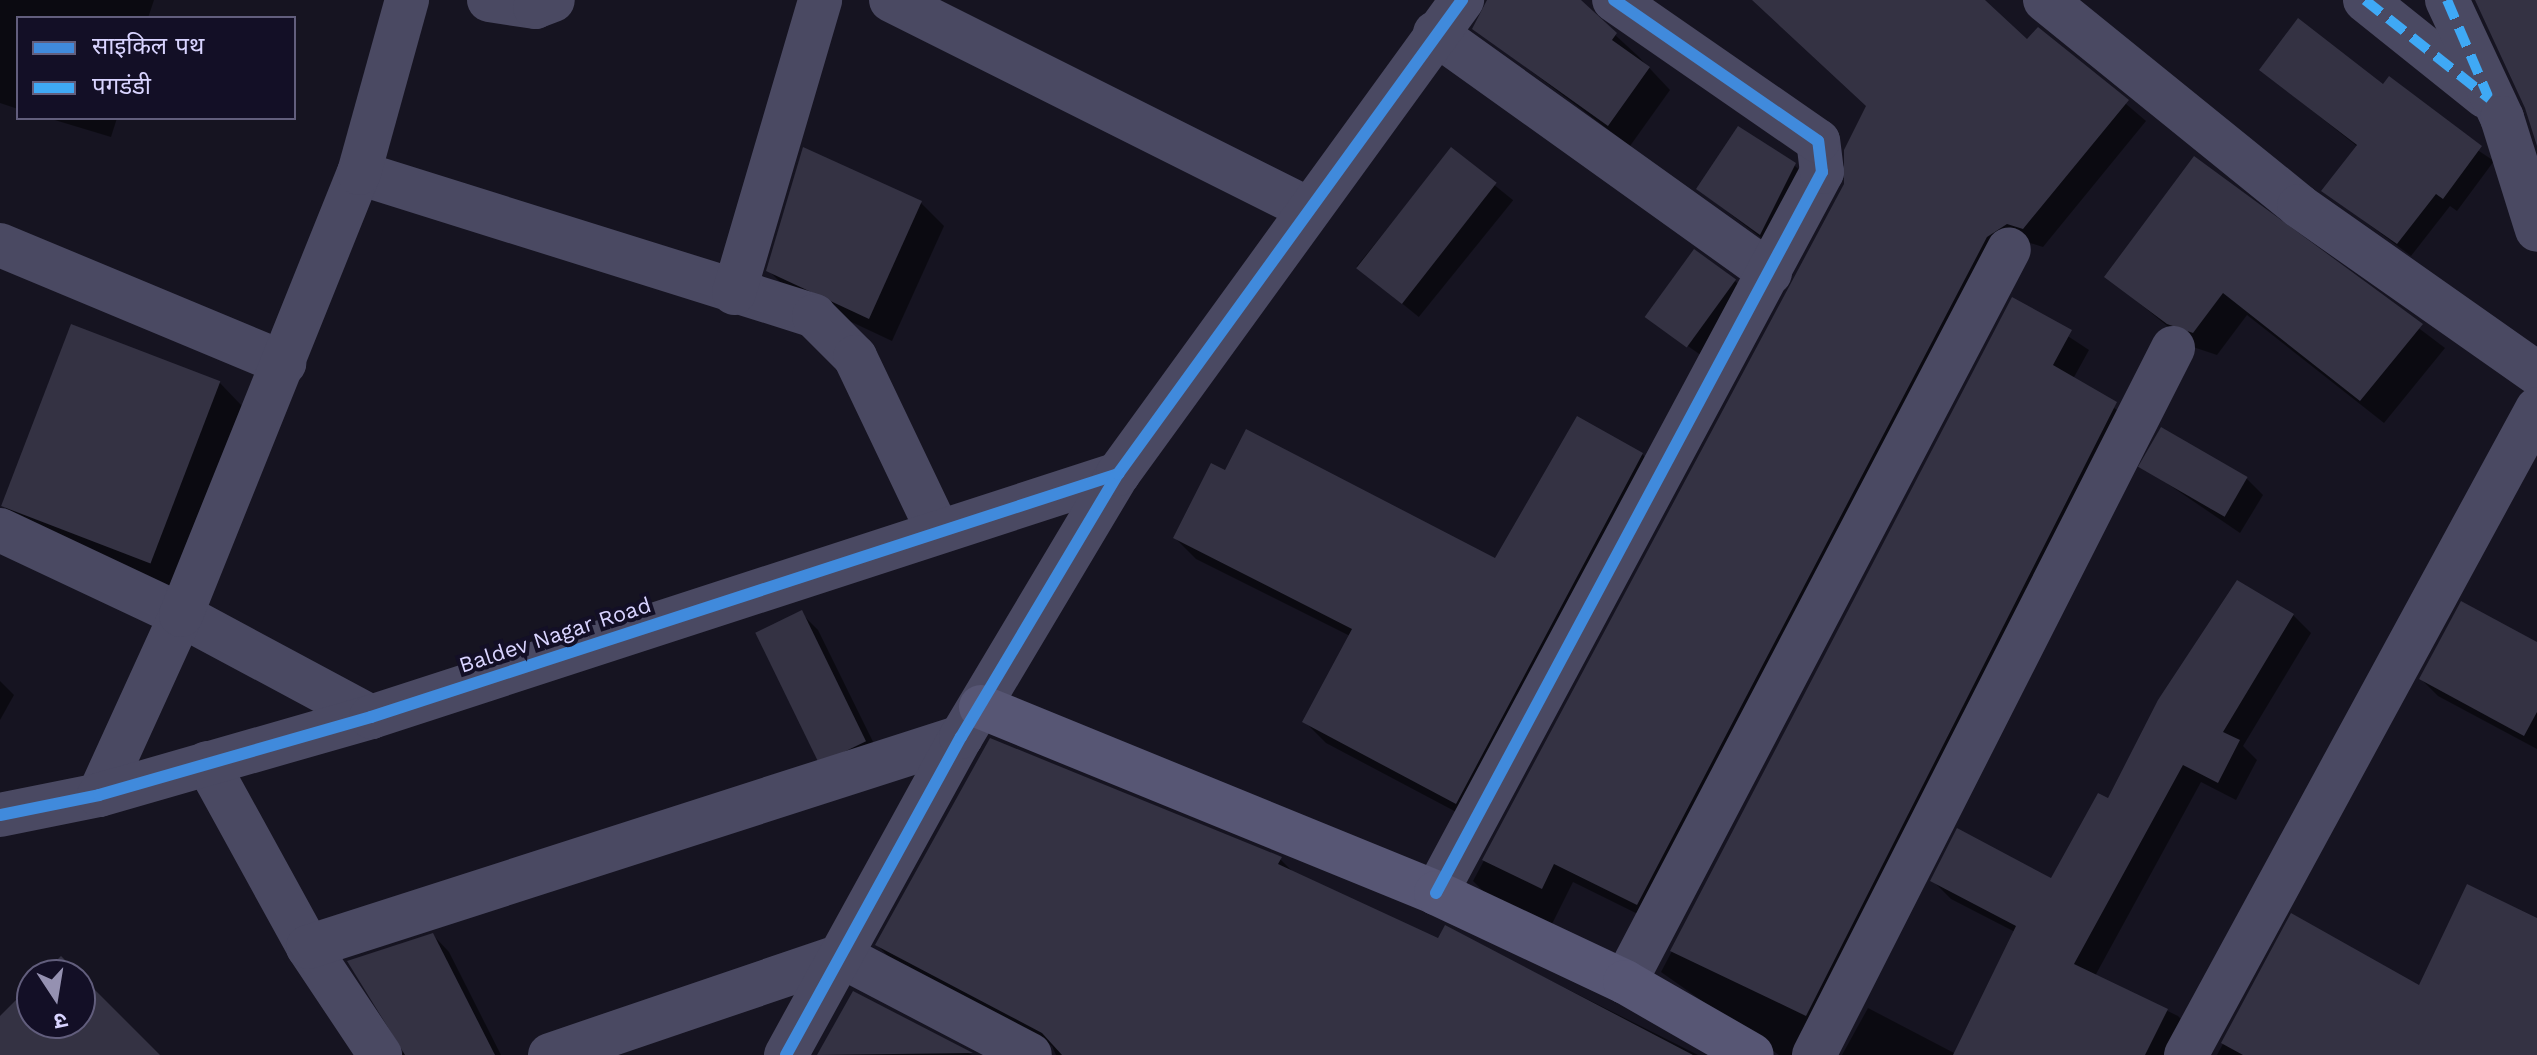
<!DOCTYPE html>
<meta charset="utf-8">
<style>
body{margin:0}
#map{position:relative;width:2537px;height:1055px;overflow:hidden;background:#161421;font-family:"Work Sans","Noto Sans Devanagari",sans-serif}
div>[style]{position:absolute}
.shadow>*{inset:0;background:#0007;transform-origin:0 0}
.building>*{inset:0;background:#343243;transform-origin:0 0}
.street>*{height:44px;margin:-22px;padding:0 22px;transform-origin:22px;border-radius:22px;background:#4a4962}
.secondary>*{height:44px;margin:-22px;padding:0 22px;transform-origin:22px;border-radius:22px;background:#575674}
.quiet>*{height:10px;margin-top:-5px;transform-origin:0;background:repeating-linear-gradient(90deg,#3fa9f5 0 20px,transparent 0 30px)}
.cycleway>*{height:12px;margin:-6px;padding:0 6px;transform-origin:6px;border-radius:6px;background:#408adc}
span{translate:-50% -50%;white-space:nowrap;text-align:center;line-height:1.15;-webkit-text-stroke:8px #130f26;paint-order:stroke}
.street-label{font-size:22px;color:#d9d4ff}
.legend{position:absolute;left:16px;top:16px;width:280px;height:104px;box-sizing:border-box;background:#130f26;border:2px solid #625e7d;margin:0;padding:10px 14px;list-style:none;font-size:24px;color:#d9d4ff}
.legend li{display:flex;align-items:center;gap:16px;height:40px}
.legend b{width:40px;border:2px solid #625e7d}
.north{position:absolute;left:16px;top:959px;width:80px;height:80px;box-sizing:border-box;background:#130f26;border:2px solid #625e7d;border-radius:50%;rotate:168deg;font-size:22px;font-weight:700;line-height:32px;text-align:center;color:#d9d4ff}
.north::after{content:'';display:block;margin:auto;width:28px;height:36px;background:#9591b1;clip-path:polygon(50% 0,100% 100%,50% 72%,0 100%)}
</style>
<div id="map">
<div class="shadow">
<div style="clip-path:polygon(0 0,154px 0,148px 18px,18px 18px,18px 109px,0 103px)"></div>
<div style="clip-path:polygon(1488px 0,1577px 0,1638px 56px,1670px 90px,1630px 146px,1474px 28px)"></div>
<div style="clip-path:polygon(1762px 0,1982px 0,2028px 42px,2038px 29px,2146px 121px,2043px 247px,2027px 242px,1656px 923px,1573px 882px,1550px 928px,1492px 900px,1473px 881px,1846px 184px,1868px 106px)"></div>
<div style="clip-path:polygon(2261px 70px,2383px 87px,2494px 161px,2457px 211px,2450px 206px,2411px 256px,2323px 190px,2358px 147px)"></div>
<div style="clip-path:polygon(48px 118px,117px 118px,111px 137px)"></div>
<div style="clip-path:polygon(804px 150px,921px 203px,944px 226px,892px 341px,792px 294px,769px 271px)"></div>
<div style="left:1451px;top:150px;width:80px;height:150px;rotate:39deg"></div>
<div style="clip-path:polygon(2195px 159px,2445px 348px,2384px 423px,2247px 315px,2217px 355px,2193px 347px,2106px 276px)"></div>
<div style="clip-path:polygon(1794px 165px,1811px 181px,1777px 250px,1698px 189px)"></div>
<div style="clip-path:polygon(1735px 281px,1752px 298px,1715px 365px,1652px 321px)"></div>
<div style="clip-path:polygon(2013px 300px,2089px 350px,2073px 379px,2134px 422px,1813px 1055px,1779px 1055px,1661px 972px)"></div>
<div style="clip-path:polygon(219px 382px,242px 406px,170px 593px,26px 528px,3px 505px)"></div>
<div style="clip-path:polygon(1642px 454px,1663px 475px,1477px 823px,1326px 743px,1305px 722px,1350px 636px,1196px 559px,1175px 538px,1496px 561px)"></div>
<div style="clip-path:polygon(2143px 467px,2247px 479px,2263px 495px,2240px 533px)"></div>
<div style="clip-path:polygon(801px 613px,818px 630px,881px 758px,834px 773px,818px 756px)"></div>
<div style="clip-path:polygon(2293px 615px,2311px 633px,2243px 746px,2257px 760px,2236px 800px,2201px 782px,2095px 976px,2178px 1016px,2196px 1035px,2187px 1055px,1842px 1055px,1868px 1008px,1956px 1054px,2015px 932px,1951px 899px,1933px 881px,2052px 881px,2109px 801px)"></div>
<div style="clip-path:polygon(2537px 644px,2537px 749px,2438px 696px,2421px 679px)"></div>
<div style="clip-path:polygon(0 681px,14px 695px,0 720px)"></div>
<div style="clip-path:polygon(1280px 859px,1296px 875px,1439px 940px,1446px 928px,1698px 1055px,1056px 1055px,1052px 1046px,895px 963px,877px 945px)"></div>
<div style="clip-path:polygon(2292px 916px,2420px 988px,2537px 920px,2537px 1055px,2217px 1055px)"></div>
<div style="clip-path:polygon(433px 935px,449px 952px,501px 1055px,402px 1055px)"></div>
<div style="clip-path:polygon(854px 993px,972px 1055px,820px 1055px)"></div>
</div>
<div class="building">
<div style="clip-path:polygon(1487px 0,1581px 0,1617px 33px,1612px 40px,1650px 67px,1608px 126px,1472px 29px)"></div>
<div style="clip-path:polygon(1752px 0,1985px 0,2027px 39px,2038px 27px,2129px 100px,2023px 229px,2007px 224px,1987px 237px,1637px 905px,1554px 864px,1542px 889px,1482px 860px,1844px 184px,1844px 150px,1866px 106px)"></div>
<div style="clip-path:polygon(2475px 0,2537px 0,2537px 146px,2525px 108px)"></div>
<div style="clip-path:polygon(2298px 18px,2383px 84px,2389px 76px,2482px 146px,2443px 199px,2436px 194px,2397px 244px,2321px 191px,2357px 145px,2259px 70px)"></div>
<div style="clip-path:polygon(1738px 126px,1796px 163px,1760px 235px,1696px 189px)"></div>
<div style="clip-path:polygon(803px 147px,922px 201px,869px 319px,766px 271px)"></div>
<div style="left:1451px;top:147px;width:58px;height:154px;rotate:38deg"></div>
<div style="clip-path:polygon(2194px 156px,2423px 324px,2360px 401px,2223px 293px,2193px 333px,2167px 324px,2104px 277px)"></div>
<div style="left:1694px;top:249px;width:52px;height:84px;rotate:36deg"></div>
<div style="clip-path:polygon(2012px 297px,2072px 330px,2053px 365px,2117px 402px,1806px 1016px,1670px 951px)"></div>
<div style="left:71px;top:324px;width:160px;height:195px;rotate:21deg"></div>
<div style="clip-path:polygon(1577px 416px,1643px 453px,1456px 804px,1302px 722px,1352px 629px,1173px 538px,1211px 463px,1225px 470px,1246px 429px,1495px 558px)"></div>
<div style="left:2161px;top:427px;width:100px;height:46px;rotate:30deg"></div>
<div style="clip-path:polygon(2237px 580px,2294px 614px,2223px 732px,2240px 740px,2218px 783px,2183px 765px,2074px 964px,2168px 1009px,2145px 1055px,1953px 1055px,2016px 926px,1930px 881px,1957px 828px,2051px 878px,2098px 793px,2108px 798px,2158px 700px)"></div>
<div style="clip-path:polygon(2461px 601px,2537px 642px,2537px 712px,2524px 736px,2419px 679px)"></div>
<div style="left:802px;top:610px;width:146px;height:52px;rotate:64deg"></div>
<div style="clip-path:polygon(990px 738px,1282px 857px,1278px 864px,1438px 938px,1445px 925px,1693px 1055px,1062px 1055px,1042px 1033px,875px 945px)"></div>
<div style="clip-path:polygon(2467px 884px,2537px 918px,2537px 1055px,2243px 1055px,2221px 1043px,2291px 913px,2419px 985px)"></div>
<div style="clip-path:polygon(433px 933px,495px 1055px,405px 1055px,347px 961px)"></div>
<div style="clip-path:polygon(61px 956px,80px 975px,42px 975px)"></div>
<div style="clip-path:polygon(80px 975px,160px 1055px,0 1055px,0 1016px,32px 984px,32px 1023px,80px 1023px)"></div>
<div style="clip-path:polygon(853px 991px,973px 1053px,817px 1055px)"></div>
</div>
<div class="street">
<div style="left:489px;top:0;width:47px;rotate:8.7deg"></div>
<div style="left:535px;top:7px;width:19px;rotate:-21deg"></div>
<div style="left:891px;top:0;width:466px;rotate:26.6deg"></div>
<div style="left:2045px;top:0;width:327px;rotate:39deg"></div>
<div style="left:2299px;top:206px;width:291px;rotate:35.1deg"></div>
<div style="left:2365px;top:0;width:154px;rotate:38.7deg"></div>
<div style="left:2447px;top:0;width:130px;rotate:65deg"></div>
<div style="left:2502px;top:118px;width:117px;rotate:72.6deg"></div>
<div style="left:1435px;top:33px;width:412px;rotate:35.6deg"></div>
<div style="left:359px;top:173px;width:477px;rotate:17.4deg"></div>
<div style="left:814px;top:316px;width:58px;rotate:45deg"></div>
<div style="left:855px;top:357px;width:191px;rotate:64.5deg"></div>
<div style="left:0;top:245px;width:308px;rotate:22.6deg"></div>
<div style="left:734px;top:293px;width:305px;rotate:-73.6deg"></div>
<div style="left:0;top:530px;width:200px;rotate:25.2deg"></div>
<div style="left:181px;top:615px;width:216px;rotate:28.2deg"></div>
<div style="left:207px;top:763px;width:210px;rotate:61.2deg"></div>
<div style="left:308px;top:947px;width:130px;rotate:56.3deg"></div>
<div style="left:99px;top:795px;width:198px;rotate:-65.5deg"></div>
<div style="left:181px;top:615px;width:476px;rotate:-68.1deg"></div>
<div style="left:359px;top:173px;width:180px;rotate:-74.5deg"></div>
<div style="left:0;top:815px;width:101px;rotate:-11.4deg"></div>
<div style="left:99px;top:795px;width:283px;rotate:-16deg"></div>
<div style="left:371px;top:717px;width:786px;rotate:-18.02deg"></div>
<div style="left:1436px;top:893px;width:818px;rotate:-61.84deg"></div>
<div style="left:1822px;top:172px;width:31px;rotate:-97deg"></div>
<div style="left:1818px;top:141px;width:248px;rotate:-145.3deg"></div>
<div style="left:308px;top:947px;width:686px;rotate:-17.83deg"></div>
<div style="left:1625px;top:982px;width:827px;rotate:-62.35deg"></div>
<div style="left:550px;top:1055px;width:307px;rotate:-18.8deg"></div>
<div style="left:841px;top:956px;width:213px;rotate:27.6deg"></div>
<div style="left:786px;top:1055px;width:363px;rotate:-61.2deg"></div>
<div style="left:961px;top:737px;width:306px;rotate:-59.2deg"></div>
<div style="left:1118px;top:474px;width:586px;rotate:-54.03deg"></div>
<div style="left:1814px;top:1055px;width:793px;rotate:-63.08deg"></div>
<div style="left:2186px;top:1055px;width:735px;rotate:-61.48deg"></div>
</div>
<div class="secondary">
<div style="left:981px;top:707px;width:492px;rotate:22.2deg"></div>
<div style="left:1436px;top:893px;width:209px;rotate:25.2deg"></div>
<div style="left:1625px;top:982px;width:146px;rotate:29.9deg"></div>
</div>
<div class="quiet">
<div style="left:2365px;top:0;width:159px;rotate:38.4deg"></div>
<div style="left:2447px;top:0;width:104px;rotate:66.9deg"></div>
</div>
<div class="cycleway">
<div style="left:0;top:815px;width:101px;rotate:-11.4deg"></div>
<div style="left:99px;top:795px;width:283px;rotate:-16deg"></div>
<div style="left:371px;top:717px;width:786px;rotate:-18.02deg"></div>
<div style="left:1436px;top:893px;width:818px;rotate:-61.84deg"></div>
<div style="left:1822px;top:172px;width:31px;rotate:-97deg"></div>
<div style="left:1818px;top:141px;width:248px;rotate:-145.3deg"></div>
<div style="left:786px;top:1055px;width:363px;rotate:-61.2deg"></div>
<div style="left:961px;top:737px;width:306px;rotate:-59.2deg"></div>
<div style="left:1118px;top:474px;width:586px;rotate:-54.03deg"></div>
</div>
<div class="street-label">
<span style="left:555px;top:635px;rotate:-18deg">Baldev Nagar Road</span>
</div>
<ul class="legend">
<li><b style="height:10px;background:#408adc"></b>साइकिल पथ</li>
<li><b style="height:10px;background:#3fa9f5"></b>पगडंडी</li>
</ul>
<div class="north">उ</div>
</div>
